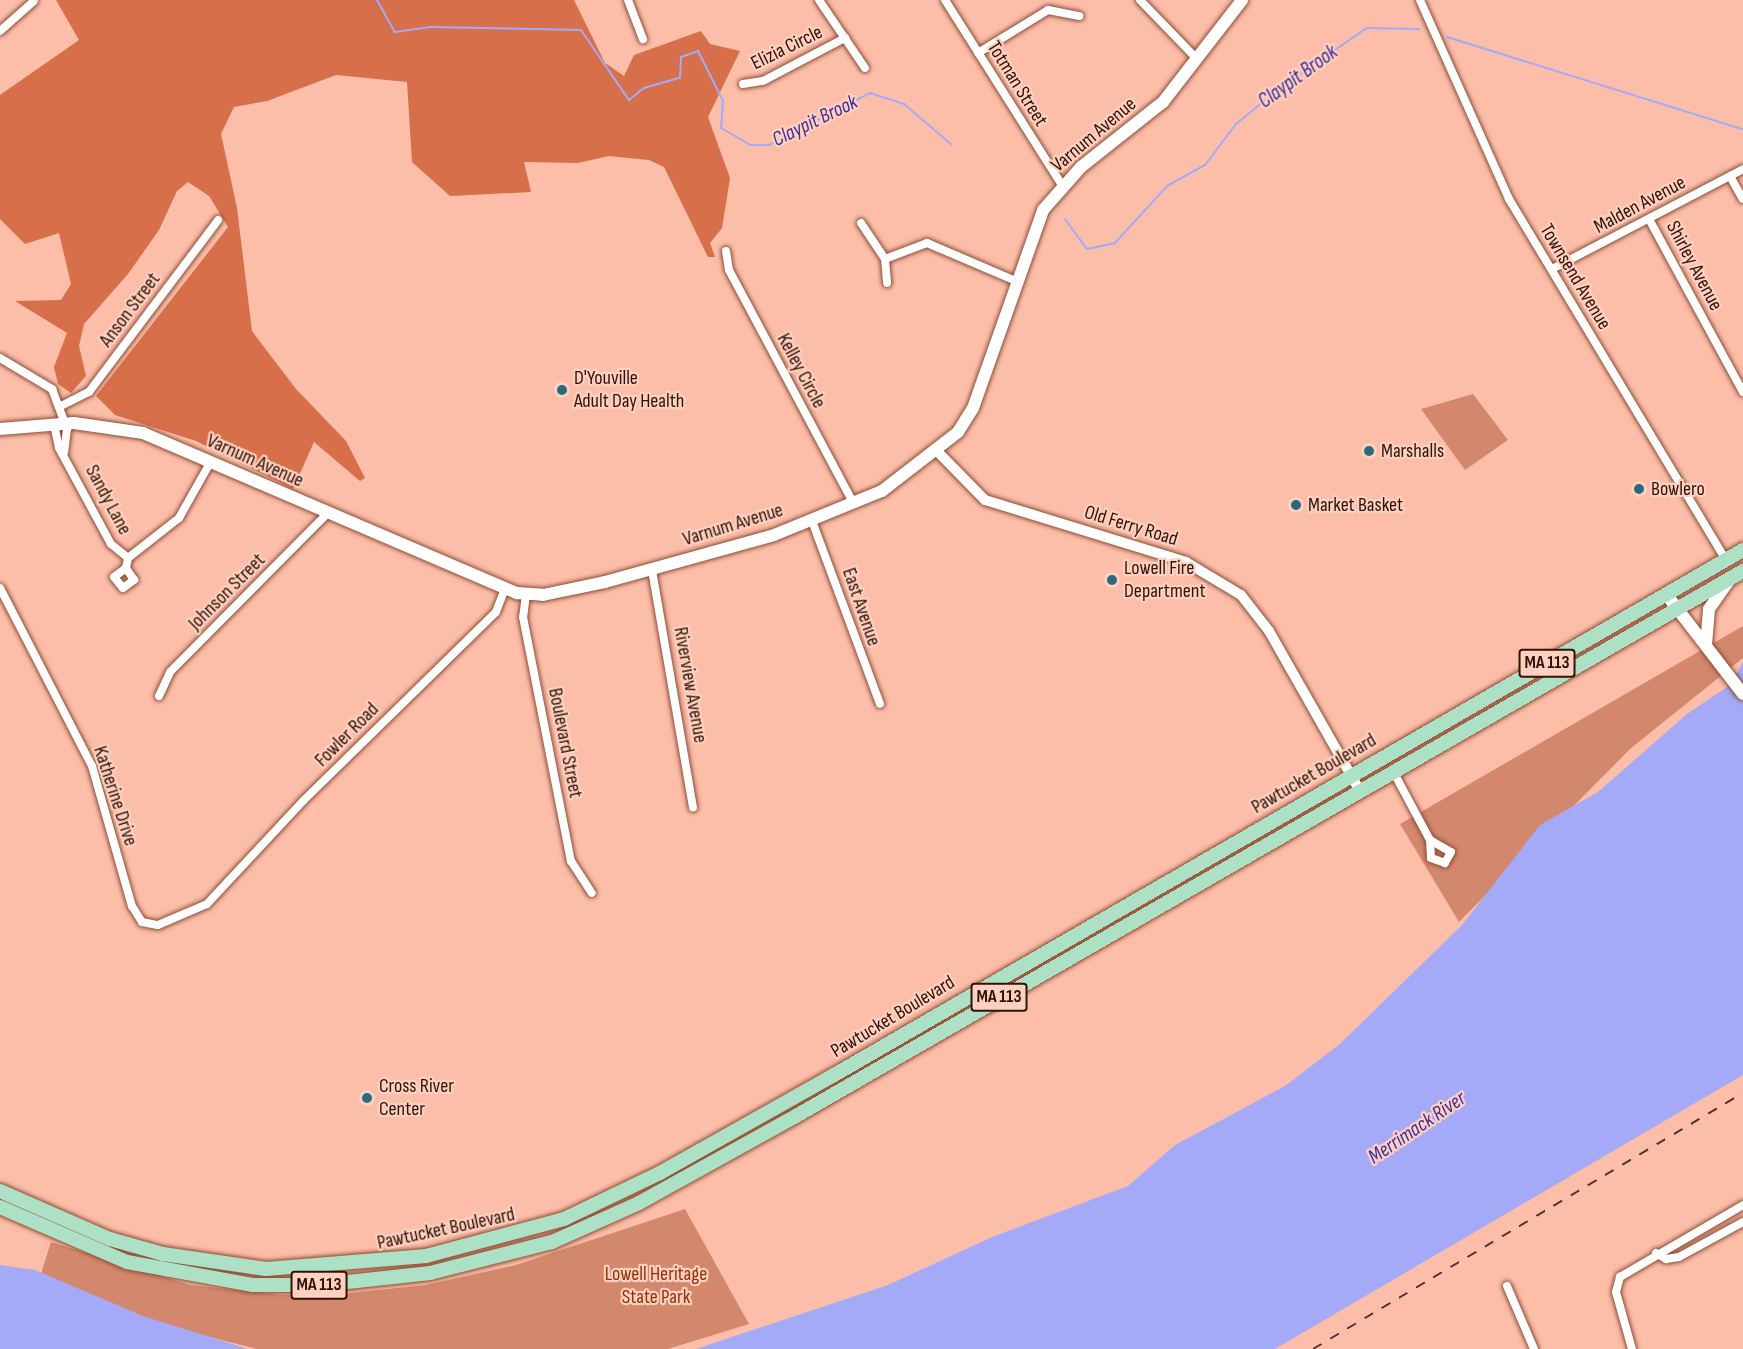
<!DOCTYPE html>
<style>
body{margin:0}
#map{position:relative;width:1743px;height:1349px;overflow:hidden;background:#fcbea9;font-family:"Sofia Sans Condensed",sans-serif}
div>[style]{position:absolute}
.green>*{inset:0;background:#d3886e}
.forest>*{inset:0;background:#d66f4a}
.water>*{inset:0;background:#a4aaf8}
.stream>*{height:2px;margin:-1px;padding:0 1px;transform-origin:1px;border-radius:1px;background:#a4aaf8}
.roads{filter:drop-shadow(0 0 2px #8e4c34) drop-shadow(0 0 2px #8e4c34)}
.minor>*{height:8px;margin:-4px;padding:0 4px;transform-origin:4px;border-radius:4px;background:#fff}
.tertiary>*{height:10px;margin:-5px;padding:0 5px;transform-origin:5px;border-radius:5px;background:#fff}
.secondary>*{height:12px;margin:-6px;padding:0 6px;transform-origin:6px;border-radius:6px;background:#fff}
.primary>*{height:14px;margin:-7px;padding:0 7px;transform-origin:7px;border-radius:7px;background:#ace1c6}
.rail>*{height:2px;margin-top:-1px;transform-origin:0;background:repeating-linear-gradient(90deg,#523125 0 10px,transparent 0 20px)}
.dots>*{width:16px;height:16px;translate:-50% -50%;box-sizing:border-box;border:3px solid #ffd0bf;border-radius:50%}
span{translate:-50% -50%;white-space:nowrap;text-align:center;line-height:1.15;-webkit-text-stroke:4.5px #ffd0bf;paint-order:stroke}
.shield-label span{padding:2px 4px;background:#ffd0bf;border:2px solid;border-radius:4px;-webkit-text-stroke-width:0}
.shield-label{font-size:18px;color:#2e1309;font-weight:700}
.street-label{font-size:20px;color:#2e1309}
.poi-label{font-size:20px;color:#2e1309}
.left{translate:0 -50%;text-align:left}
.park-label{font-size:20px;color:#8f3207}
.water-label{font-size:21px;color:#3b2f9c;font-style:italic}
</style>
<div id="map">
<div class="green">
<div style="clip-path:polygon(1473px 394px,1508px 440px,1465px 470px,1421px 409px)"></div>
<div style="clip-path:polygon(1743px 626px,1743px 658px,1630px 749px,1459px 922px,1400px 824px)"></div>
<div style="clip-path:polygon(685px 1209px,749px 1324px,668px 1349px,257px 1349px,35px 1293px,51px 1242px,190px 1285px,282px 1295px,341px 1294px,426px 1285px,516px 1265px)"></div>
</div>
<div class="forest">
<div style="clip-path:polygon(56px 0,574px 0,605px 63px,624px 76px,634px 55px,701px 31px,710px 44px,740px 51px,708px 117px,730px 178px,722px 228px,710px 243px,715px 257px,708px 257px,664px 167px,649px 160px,609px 156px,578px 163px,524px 162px,531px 192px,450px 196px,412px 162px,407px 82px,336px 75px,267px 101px,234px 107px,221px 134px,237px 208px,252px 331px,296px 389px,346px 441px,365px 478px,360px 481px,314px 442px,293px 489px,196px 441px,115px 415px,96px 396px,228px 227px,209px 196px,188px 182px,177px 191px,159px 230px,128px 274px,84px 324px,79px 346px,86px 376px,71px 393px,58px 384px,54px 367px,67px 333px,15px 301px,61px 300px,71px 284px,59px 233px,25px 244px,0 219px,0 95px,79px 40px)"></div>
</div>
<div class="water">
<div style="clip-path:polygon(1743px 662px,1743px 1075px,1275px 1349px,696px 1349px,888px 1285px,992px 1237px,1128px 1186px,1175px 1145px,1285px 1086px,1340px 1044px,1462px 925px,1540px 825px,1598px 792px,1687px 714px,1730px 685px)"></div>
<div style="clip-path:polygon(0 1265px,35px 1270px,143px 1316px,248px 1349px,0 1349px)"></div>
</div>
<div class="stream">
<div style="left:377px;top:0;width:37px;rotate:61deg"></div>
<div style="left:395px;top:32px;width:35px;rotate:-8deg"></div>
<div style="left:430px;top:27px;width:151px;rotate:1.1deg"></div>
<div style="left:581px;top:30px;width:85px;rotate:55.6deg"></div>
<div style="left:629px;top:100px;width:19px;rotate:-39deg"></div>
<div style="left:644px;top:88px;width:37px;rotate:-16deg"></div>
<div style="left:680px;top:78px;width:21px;rotate:-87deg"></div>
<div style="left:681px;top:57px;width:18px;rotate:-19deg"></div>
<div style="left:698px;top:51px;width:56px;rotate:63.4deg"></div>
<div style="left:723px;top:101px;width:27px;rotate:94deg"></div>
<div style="left:721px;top:128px;width:34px;rotate:30deg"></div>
<div style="left:750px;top:145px;width:19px"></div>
<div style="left:769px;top:145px;width:114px;rotate:-27.2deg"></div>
<div style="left:870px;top:93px;width:36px;rotate:18deg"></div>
<div style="left:904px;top:104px;width:62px;rotate:40.4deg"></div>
<div style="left:1447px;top:37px;width:310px;rotate:17.3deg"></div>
<div style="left:1065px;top:219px;width:37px;rotate:54deg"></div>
<div style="left:1087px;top:249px;width:29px;rotate:-12deg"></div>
<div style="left:1115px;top:243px;width:77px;rotate:-47.6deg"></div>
<div style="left:1167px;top:186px;width:43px;rotate:-28.9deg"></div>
<div style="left:1205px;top:165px;width:51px;rotate:-52.9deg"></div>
<div style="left:1236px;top:124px;width:58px;rotate:-39.4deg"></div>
<div style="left:1281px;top:87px;width:104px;rotate:-34.5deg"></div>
<div style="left:1367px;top:28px;width:52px;rotate:1.1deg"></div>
</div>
<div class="roads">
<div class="minor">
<div style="left:628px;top:0;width:42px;rotate:69deg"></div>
<div style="left:819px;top:0;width:82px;rotate:55.9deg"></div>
<div style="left:945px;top:0;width:219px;rotate:57.7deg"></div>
<div style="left:1140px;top:0;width:82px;rotate:46deg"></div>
<div style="left:1420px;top:0;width:218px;rotate:65.9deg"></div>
<div style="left:1509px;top:199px;width:421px;rotate:59deg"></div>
<div style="left:0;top:31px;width:45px;rotate:-41.4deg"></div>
<div style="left:978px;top:53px;width:82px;rotate:-31.6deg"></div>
<div style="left:1048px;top:10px;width:32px;rotate:11deg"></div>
<div style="left:743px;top:84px;width:20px;rotate:-9deg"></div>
<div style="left:763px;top:81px;width:93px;rotate:-27.7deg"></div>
<div style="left:1730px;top:176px;width:26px;rotate:61deg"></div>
<div style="left:1649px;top:219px;width:197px;rotate:61.5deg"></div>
<div style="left:861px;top:223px;width:43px;rotate:56.3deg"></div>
<div style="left:885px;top:259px;width:24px;rotate:85deg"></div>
<div style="left:726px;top:251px;width:19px;rotate:81deg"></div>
<div style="left:729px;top:270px;width:265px;rotate:61.9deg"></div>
<div style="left:885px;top:259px;width:45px;rotate:-20.9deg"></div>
<div style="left:927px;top:243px;width:97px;rotate:23.1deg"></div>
<div style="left:1552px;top:269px;width:216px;rotate:-27.6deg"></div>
<div style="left:0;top:358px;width:61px;rotate:30.8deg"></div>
<div style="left:52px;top:389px;width:43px;rotate:69.4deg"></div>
<div style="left:67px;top:429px;width:23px;rotate:97deg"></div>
<div style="left:59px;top:407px;width:34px;rotate:-27deg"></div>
<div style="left:89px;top:392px;width:215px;rotate:-53.1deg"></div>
<div style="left:61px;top:422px;width:9px;rotate:131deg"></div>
<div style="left:55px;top:429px;width:19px;rotate:78deg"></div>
<div style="left:59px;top:448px;width:109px;rotate:61.6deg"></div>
<div style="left:111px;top:544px;width:22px;rotate:39deg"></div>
<div style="left:812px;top:521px;width:195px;rotate:69.6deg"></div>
<div style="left:126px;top:568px;width:15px;rotate:143deg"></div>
<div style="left:114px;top:577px;width:14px;rotate:51deg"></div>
<div style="left:123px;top:588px;width:14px;rotate:-36deg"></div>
<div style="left:134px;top:580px;width:14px;rotate:-124deg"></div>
<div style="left:126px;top:568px;width:10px;rotate:-79deg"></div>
<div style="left:128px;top:558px;width:65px;rotate:-38.1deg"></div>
<div style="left:179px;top:518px;width:63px;rotate:-60.6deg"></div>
<div style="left:652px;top:570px;width:241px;rotate:80.2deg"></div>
<div style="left:0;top:588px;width:200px;rotate:62.7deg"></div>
<div style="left:92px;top:766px;width:146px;rotate:74.1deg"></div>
<div style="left:132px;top:906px;width:19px;rotate:58deg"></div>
<div style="left:142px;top:922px;width:16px;rotate:11deg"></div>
<div style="left:158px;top:925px;width:53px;rotate:-23.2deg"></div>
<div style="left:207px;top:904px;width:141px;rotate:-47deg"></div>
<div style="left:303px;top:801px;width:270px;rotate:-44.4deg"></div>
<div style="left:496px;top:612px;width:25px;rotate:-69deg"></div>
<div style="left:526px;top:594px;width:23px;rotate:97deg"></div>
<div style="left:523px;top:617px;width:249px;rotate:78.9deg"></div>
<div style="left:571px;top:861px;width:38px;rotate:57deg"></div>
<div style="left:159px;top:696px;width:26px;rotate:-65deg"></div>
<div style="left:170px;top:672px;width:221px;rotate:-45.2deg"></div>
<div style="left:1394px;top:773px;width:76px;rotate:61.8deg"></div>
<div style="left:1430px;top:840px;width:24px;rotate:30deg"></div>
<div style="left:1451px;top:852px;width:13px;rotate:119deg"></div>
<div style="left:1445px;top:863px;width:15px;rotate:-160deg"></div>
<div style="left:1431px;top:858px;width:18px;rotate:-93deg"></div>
<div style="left:1656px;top:1253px;width:12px;rotate:31deg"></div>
<div style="left:1666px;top:1259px;width:13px;rotate:-9deg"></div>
<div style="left:1679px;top:1257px;width:73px;rotate:-28.7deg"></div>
<div style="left:1507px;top:1286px;width:69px;rotate:66.8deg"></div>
<div style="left:1632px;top:1349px;width:59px;rotate:-105.7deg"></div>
<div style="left:1616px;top:1292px;width:16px;rotate:-75deg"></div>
<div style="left:1620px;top:1277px;width:143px;rotate:-30.3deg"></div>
</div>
<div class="tertiary">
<div style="left:938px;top:452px;width:67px;rotate:45.6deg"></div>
<div style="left:985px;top:500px;width:210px;rotate:17.1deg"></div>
<div style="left:1186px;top:562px;width:64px;rotate:31deg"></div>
<div style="left:1241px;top:595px;width:46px;rotate:52.1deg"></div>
<div style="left:1269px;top:631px;width:184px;rotate:60.4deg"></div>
</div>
<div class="secondary">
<div style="left:0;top:429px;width:74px;rotate:-4.6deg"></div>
<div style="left:74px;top:423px;width:70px;rotate:8.2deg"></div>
<div style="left:143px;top:433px;width:407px;rotate:23.2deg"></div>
<div style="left:517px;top:593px;width:26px;rotate:4deg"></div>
<div style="left:543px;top:595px;width:63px;rotate:-11.8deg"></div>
<div style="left:605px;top:582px;width:175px;rotate:-15.5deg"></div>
<div style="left:774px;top:535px;width:117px;rotate:-22.2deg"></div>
<div style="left:882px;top:491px;width:96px;rotate:-37.8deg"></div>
<div style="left:958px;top:432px;width:28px;rotate:-58deg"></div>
<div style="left:973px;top:408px;width:210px;rotate:-70.5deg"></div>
<div style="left:1043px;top:210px;width:57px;rotate:-48.5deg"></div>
<div style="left:1081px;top:167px;width:105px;rotate:-38.4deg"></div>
<div style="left:1163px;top:102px;width:129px;rotate:-52.2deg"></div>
<div style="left:1666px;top:594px;width:126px;rotate:52.4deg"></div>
<div style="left:1706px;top:644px;width:35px;rotate:-85deg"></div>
<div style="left:1709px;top:609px;width:33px;rotate:-55deg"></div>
</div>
<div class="primary">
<div style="left:0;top:1191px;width:120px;rotate:23.6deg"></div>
<div style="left:110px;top:1239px;width:55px;rotate:15.8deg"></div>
<div style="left:163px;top:1254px;width:104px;rotate:8.3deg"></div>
<div style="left:266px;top:1269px;width:161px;rotate:-4.6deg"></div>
<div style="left:426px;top:1256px;width:143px;rotate:-15deg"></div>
<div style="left:564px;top:1219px;width:106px;rotate:-25.6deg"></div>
<div style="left:660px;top:1173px;width:200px;rotate:-29.4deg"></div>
<div style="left:834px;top:1075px;width:1050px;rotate:-30.01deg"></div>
<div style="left:0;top:1207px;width:138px;rotate:23.4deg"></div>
<div style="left:127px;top:1262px;width:127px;rotate:10.4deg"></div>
<div style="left:252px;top:1285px;width:68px"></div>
<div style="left:320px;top:1285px;width:111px;rotate:-6.2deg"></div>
<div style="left:430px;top:1273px;width:126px;rotate:-14.3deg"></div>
<div style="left:552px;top:1242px;width:95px;rotate:-24.1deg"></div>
<div style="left:639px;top:1203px;width:179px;rotate:-29deg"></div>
<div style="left:796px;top:1116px;width:1093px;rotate:-29.92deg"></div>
</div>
</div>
<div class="rail">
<div style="left:1313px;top:1349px;width:500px;rotate:-30.77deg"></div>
</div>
<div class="dots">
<div style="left:562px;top:390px;background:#296a7d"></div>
<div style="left:1369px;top:451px;background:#296a7d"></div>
<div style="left:1639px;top:489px;background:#296a7d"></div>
<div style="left:1296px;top:505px;background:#296a7d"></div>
<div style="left:1112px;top:580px;background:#296a7d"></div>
<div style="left:367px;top:1098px;background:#296a7d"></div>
</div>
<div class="shield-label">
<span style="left:1547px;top:663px">MA 113</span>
<span style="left:999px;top:997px">MA 113</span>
<span style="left:319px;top:1285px">MA 113</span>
</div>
<div class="street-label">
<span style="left:787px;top:48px;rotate:-26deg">Elizia Circle</span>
<span style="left:1017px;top:84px;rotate:58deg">Totman Street</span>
<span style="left:1094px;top:135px;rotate:-40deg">Varnum Avenue</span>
<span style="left:1640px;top:205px;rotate:-28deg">Malden Avenue</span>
<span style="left:1694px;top:266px;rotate:62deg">Shirley Avenue</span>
<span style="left:1575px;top:277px;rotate:59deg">Townsend Avenue</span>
<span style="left:130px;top:310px;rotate:-53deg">Anson Street</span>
<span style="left:801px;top:371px;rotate:62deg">Kelley Circle</span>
<span style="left:255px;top:461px;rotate:24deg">Varnum Avenue</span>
<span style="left:108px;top:500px;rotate:62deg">Sandy Lane</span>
<span style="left:733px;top:525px;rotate:-17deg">Varnum Avenue</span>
<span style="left:1131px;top:526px;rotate:17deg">Old Ferry Road</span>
<span style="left:227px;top:592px;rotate:-45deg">Johnson Street</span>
<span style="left:861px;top:607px;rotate:71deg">East Avenue</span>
<span style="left:690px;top:685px;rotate:80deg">Riverview Avenue</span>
<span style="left:347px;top:735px;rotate:-45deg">Fowler Road</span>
<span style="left:565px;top:743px;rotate:79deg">Boulevard Street</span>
<span style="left:1314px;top:774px;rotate:-30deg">Pawtucket Boulevard</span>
<span style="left:115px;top:796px;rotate:72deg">Katherine Drive</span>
<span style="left:893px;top:1017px;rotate:-31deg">Pawtucket Boulevard</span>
<span style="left:446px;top:1229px;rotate:-12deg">Pawtucket Boulevard</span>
</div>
<div class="poi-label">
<span class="left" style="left:574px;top:390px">D'Youville<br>Adult Day Health</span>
<span class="left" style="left:1381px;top:451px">Marshalls</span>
<span class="left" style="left:1651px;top:489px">Bowlero</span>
<span class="left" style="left:1308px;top:505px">Market Basket</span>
<span class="left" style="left:1124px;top:580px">Lowell Fire<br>Department</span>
<span class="left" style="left:379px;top:1098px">Cross River<br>Center</span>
</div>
<div class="park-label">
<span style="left:656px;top:1286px">Lowell Heritage<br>State Park</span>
</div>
<div class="water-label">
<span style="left:1298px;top:77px;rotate:-36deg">Claypit Brook</span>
<span style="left:815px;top:121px;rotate:-26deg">Claypit Brook</span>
<span style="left:1417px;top:1128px;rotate:-34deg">Merrimack River</span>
</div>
</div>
